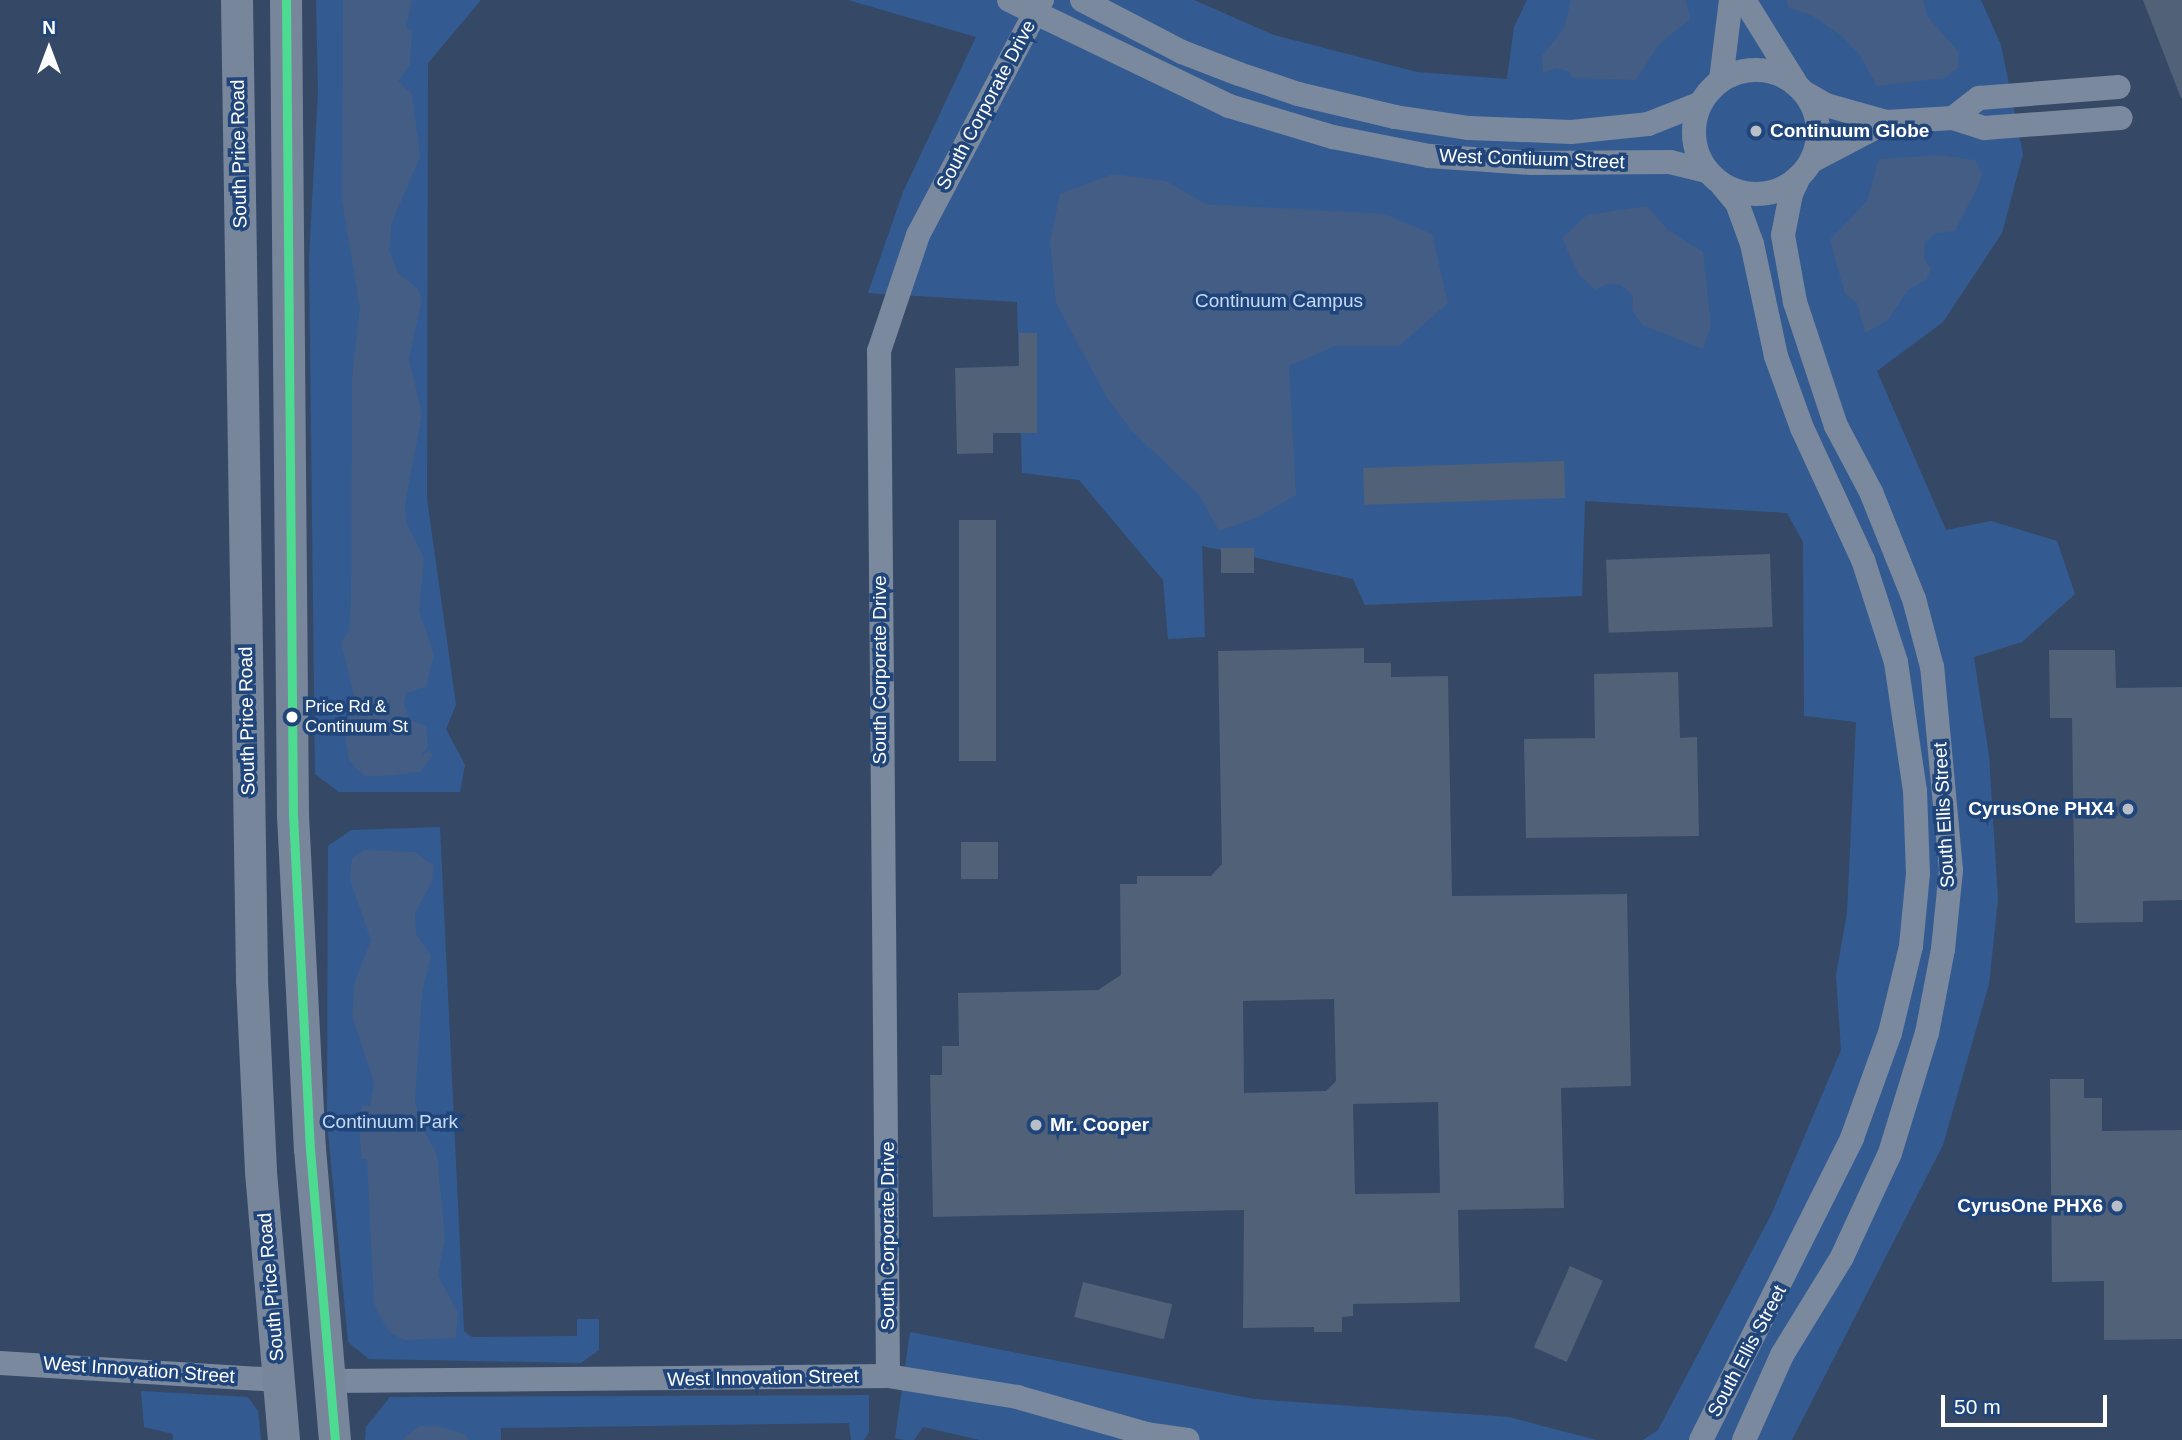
<!DOCTYPE html>
<style>
body{margin:0}
#map{position:relative;width:2182px;height:1440px;overflow:hidden;background:#354966;font-family:Arial,sans-serif}
div>[style]{position:absolute}
.green>*{inset:0;background:#335b92}
.water>*{inset:0;background:#435d84}
.building>*{inset:0;background:#506178;transform-origin:0 0}
.minor>*{height:24px;margin:-12px;padding:0 12px;transform-origin:12px;border-radius:12px;background:#7a899d}
.minor>.ring{margin:-12px;padding:0;box-sizing:content-box;background:none;border:24px solid #7a899d;border-radius:50%}
.major>*{height:32px;margin:-16px;padding:0 16px;transform-origin:16px;border-radius:16px;background:#78869c}
.bus-1>*{height:9px;margin:-4.5px;padding:0 4.5px;transform-origin:4.5px;border-radius:4.5px;background:#4ddb92}
.dots>*{width:19px;height:19px;translate:-50% -50%;box-sizing:border-box;border:4px solid #20457b;border-radius:50%}
span{translate:-50% -50%;white-space:nowrap;text-align:center;line-height:1.15;-webkit-text-stroke:7px #20457b;paint-order:stroke}
.bus-label{font-size:17px;color:#fff}
.left{translate:0 -50%;text-align:left}
.street-label{font-size:19px;color:#fff}
.poi-label{font-size:19px;color:#fff;font-weight:700}
.right{translate:-100% -50%;text-align:right}
.park-label{font-size:19px;color:#c6daf5}
.north{position:absolute;left:14px;top:14px;width:70px;height:70px;-webkit-text-stroke:5px #20457b;paint-order:stroke;rotate:0deg;font-size:19px;font-weight:700;line-height:28px;text-align:center;color:#fff}
.north::after{content:'';display:block;margin:auto;width:24px;height:32px;background:#fff;clip-path:polygon(50% 0,100% 100%,50% 72%,0 100%)}
.scale{position:absolute;left:1941px;top:1395px;width:166px;height:32px;box-sizing:border-box;border:4px solid #fff;border-top:0;padding-left:9px;font-size:21px;line-height:24px;white-space:nowrap;color:#fff;-webkit-text-stroke:5px #20457b;paint-order:stroke}
</style>
<div id="map">
<div class="green">
<div style="clip-path:polygon(316px 0,481px 0,428px 63px,427px 499px,456px 705px,446px 729px,465px 765px,460px 792px,339px 792px,315px 774px,309px 258px,318px 92px)"></div>
<div style="clip-path:polygon(848px 0,1194px 0,1274px 35px,1417px 72px,1507px 79px,1514px 27px,1527px 0,1981px 0,2001px 45px,2023px 154px,2002px 233px,1943px 322px,1877px 371px,1946px 530px,1991px 521px,2057px 541px,2075px 594px,2022px 642px,1974px 657px,1989px 756px,1998px 899px,1989px 984px,1943px 1145px,1792px 1440px,1643px 1440px,1658px 1430px,1772px 1213px,1841px 1050px,1836px 975px,1847px 913px,1856px 722px,1804px 716px,1803px 542px,1787px 513px,1585px 501px,1582px 596px,1365px 605px,1353px 579px,1202px 546px,1205px 637px,1168px 639px,1163px 580px,1079px 480px,1022px 473px,1017px 302px,868px 293px,903px 192px,976px 37px)"></div>
<div style="clip-path:polygon(440px 827px,464px 1331px,472px 1337px,577px 1336px,577px 1319px,599px 1319px,599px 1350px,581px 1363px,369px 1359px,348px 1342px,327px 1121px,328px 846px,351px 830px)"></div>
<div style="clip-path:polygon(910px 1332px,1254px 1399px,1509px 1417px,1596px 1440px,980px 1440px,923px 1427px,914px 1440px,904px 1440px,895px 1438px)"></div>
<div style="clip-path:polygon(141px 1391px,248px 1397px,258px 1411px,261px 1440px,173px 1440px,173px 1434px,144px 1427px)"></div>
<div style="clip-path:polygon(869px 1395px,869px 1432px,864px 1440px,851px 1440px,849px 1423px,501px 1428px,501px 1440px,365px 1440px,366px 1427px,390px 1397px)"></div>
</div>
<div class="water">
<div style="clip-path:polygon(343px 0,412px 0,406px 28px,412px 30px,410px 65px,398px 81px,412px 94px,420px 157px,392px 222px,389px 250px,398px 273px,417px 288px,422px 299px,409px 359px,422px 414px,405px 505px,406px 522px,424px 558px,419px 611px,434px 655px,426px 687px,406px 693px,404px 702px,409px 719px,426px 726px,428px 747px,420px 756px,429px 751px,433px 754px,420px 772px,385px 776px,365px 776px,357px 769px,349px 760px,345px 737px,354px 696px,341px 642px,349px 631px,351px 601px,352px 377px,360px 308px,342px 201px)"></div>
<div style="clip-path:polygon(1571px 0,1686px 0,1690px 19px,1659px 44px,1636px 80px,1573px 78px,1568px 71px,1556px 68px,1543px 73px,1542px 56px,1564px 28px)"></div>
<div style="clip-path:polygon(1787px 0,1923px 0,1927px 16px,1958px 51px,1959px 67px,1945px 78px,1877px 86px,1860px 55px,1843px 37px,1813px 16px,1788px 7px)"></div>
<div style="clip-path:polygon(1939px 155px,1975px 160px,1982px 174px,1979px 184px,1955px 231px,1937px 233px,1925px 242px,1924px 258px,1931px 269px,1926px 280px,1908px 290px,1888px 320px,1865px 333px,1857px 303px,1845px 294px,1830px 240px,1867px 201px,1879px 159px)"></div>
<div style="clip-path:polygon(1113px 174px,1166px 181px,1206px 204px,1385px 214px,1432px 234px,1448px 303px,1399px 346px,1335px 346px,1289px 366px,1296px 495px,1256px 518px,1219px 531px,1199px 495px,1130px 429px,1106px 396px,1056px 303px,1050px 241px,1060px 194px)"></div>
<div style="clip-path:polygon(1647px 206px,1668px 230px,1703px 252px,1711px 326px,1703px 349px,1642px 325px,1632px 310px,1633px 296px,1621px 285px,1607px 284px,1595px 290px,1578px 274px,1562px 238px,1587px 215px)"></div>
<div style="clip-path:polygon(364px 850px,415px 852px,434px 866px,432px 881px,415px 914px,416px 934px,431px 956px,422px 994px,415px 1100px,421px 1125px,437px 1155px,445px 1238px,438px 1276px,458px 1312px,456px 1338px,405px 1340px,389px 1332px,374px 1305px,367px 1159px,362px 1159px,358px 1118px,362px 1106px,370px 1106px,374px 1083px,352px 1016px,355px 981px,371px 940px,350px 880px,352px 858px)"></div>
<div style="clip-path:polygon(419px 1426px,439px 1426px,465px 1434px,469px 1440px,402px 1440px)"></div>
</div>
<div class="building">
<div style="clip-path:polygon(2143px 0,2182px 0,2182px 98px,2181px 98px)"></div>
<div style="clip-path:polygon(1019px 333px,1037px 333px,1037px 433px,993px 433px,993px 453px,957px 454px,955px 368px,1019px 366px)"></div>
<div style="left:1564px;top:461px;width:37px;height:201px;rotate:88deg"></div>
<div style="left:996px;top:520px;width:241px;height:37px;rotate:90deg"></div>
<div style="left:1221px;top:548px;width:33px;height:25px"></div>
<div style="left:1770px;top:554px;width:73px;height:164px;rotate:88deg"></div>
<div style="clip-path:polygon(evenodd,1364px 648px,1364px 663px,1391px 663px,1391px 677px,1448px 676px,1452px 896px,1627px 894px,1631px 1086px,1561px 1088px,1564px 1208px,1458px 1210px,1460px 1302px,1353px 1304px,1353px 1316px,1342px 1317px,1342px 1332px,1314px 1332px,1314px 1327px,1243px 1328px,1244px 1210px,933px 1217px,930px 1075px,942px 1075px,942px 1046px,959px 1046px,958px 993px,1098px 990px,1121px 975px,1120px 884px,1137px 884px,1137px 876px,1211px 876px,1222px 864px,1218px 651px,1364px 648px,1334px 999px,1336px 1081px,1326px 1091px,1244px 1093px,1243px 1001px,1334px 999px,1364px 648px,1438px 1102px,1440px 1193px,1355px 1194px,1353px 1104px,1438px 1102px)"></div>
<div style="clip-path:polygon(2049px 650px,2115px 650px,2116px 688px,2182px 687px,2182px 900px,2143px 901px,2143px 922px,2075px 923px,2072px 718px,2050px 718px)"></div>
<div style="clip-path:polygon(1678px 672px,1680px 738px,1697px 737px,1699px 836px,1526px 838px,1524px 739px,1595px 738px,1594px 674px)"></div>
<div style="left:961px;top:842px;width:37px;height:37px"></div>
<div style="clip-path:polygon(2050px 1079px,2084px 1079px,2084px 1098px,2102px 1098px,2102px 1131px,2182px 1130px,2182px 1339px,2104px 1340px,2104px 1281px,2052px 1282px)"></div>
<div style="left:1570px;top:1266px;width:36px;height:89px;rotate:24deg"></div>
<div style="left:1083px;top:1282px;width:92px;height:36px;rotate:14deg"></div>
</div>
<div class="minor">
<div style="left:1009px;top:0;width:244px;rotate:25.7deg"></div>
<div style="left:1229px;top:106px;width:109px;rotate:16.6deg"></div>
<div style="left:1333px;top:137px;width:98px;rotate:11.2deg"></div>
<div style="left:1429px;top:156px;width:103px;rotate:3.9deg"></div>
<div style="left:1532px;top:163px;width:138px;rotate:-0.4deg"></div>
<div style="left:1670px;top:162px;width:38px;rotate:14deg"></div>
<div style="left:1082px;top:0;width:113px;rotate:27.5deg"></div>
<div style="left:1182px;top:52px;width:61px;rotate:21.1deg"></div>
<div style="left:1239px;top:74px;width:62px;rotate:18.7deg"></div>
<div style="left:1298px;top:94px;width:100px;rotate:13.3deg"></div>
<div style="left:1395px;top:117px;width:75px;rotate:8.5deg"></div>
<div style="left:1469px;top:128px;width:102px;rotate:2.2deg"></div>
<div style="left:1571px;top:132px;width:77px;rotate:-5.9deg"></div>
<div style="left:1648px;top:124px;width:55px;rotate:-21.4deg"></div>
<div style="left:1744px;top:0;width:97px;rotate:58.1deg"></div>
<div class="ring" style="left:1694px;top:70px;width:100px;height:100px"></div>
<div style="left:1721px;top:80px;width:81px;rotate:-82.9deg"></div>
<div style="left:1805px;top:93px;width:24px;rotate:30deg"></div>
<div style="left:1826px;top:105px;width:62px;rotate:15.8deg"></div>
<div style="left:1886px;top:122px;width:67px;rotate:-3.4deg"></div>
<div style="left:1953px;top:118px;width:33px;rotate:18deg"></div>
<div style="left:1984px;top:128px;width:137px;rotate:-4.2deg"></div>
<div style="left:1953px;top:118px;width:33px;rotate:-38deg"></div>
<div style="left:1979px;top:98px;width:140px;rotate:-4.5deg"></div>
<div style="left:1812px;top:161px;width:84px;rotate:-27.8deg"></div>
<div style="left:0;top:1363px;width:280px;rotate:3.5deg"></div>
<div style="left:888px;top:1376px;width:1025px;rotate:-90.5deg"></div>
<div style="left:879px;top:351px;width:122px;rotate:-71.4deg"></div>
<div style="left:918px;top:235px;width:266px;rotate:-62.2deg"></div>
<div style="left:331px;top:1381px;width:557px;rotate:-0.51deg"></div>
<div style="left:888px;top:1376px;width:131px;rotate:9.2deg"></div>
<div style="left:1017px;top:1397px;width:135px;rotate:15.9deg"></div>
<div style="left:1147px;top:1434px;width:41px;rotate:8.3deg"></div>
<div style="left:1701px;top:1440px;width:338px;rotate:-63.4deg"></div>
<div style="left:1852px;top:1138px;width:112px;rotate:-70.1deg"></div>
<div style="left:1890px;top:1033px;width:89px;rotate:-76.4deg"></div>
<div style="left:1911px;top:946px;width:73px;rotate:-84.5deg"></div>
<div style="left:1918px;top:873px;width:82px;rotate:-92.1deg"></div>
<div style="left:1915px;top:791px;width:130px;rotate:-98.4deg"></div>
<div style="left:1896px;top:662px;width:107px;rotate:-107.9deg"></div>
<div style="left:1863px;top:560px;width:145px;rotate:-114.8deg"></div>
<div style="left:1802px;top:428px;width:77px;rotate:-109.9deg"></div>
<div style="left:1776px;top:356px;width:115px;rotate:-102.1deg"></div>
<div style="left:1752px;top:244px;width:44px;rotate:-110.1deg"></div>
<div style="left:1737px;top:203px;width:23px;rotate:-130deg"></div>
<div style="left:1744px;top:1440px;width:93px;rotate:-65.9deg"></div>
<div style="left:1782px;top:1355px;width:115px;rotate:-58.5deg"></div>
<div style="left:1842px;top:1257px;width:115px;rotate:-65.2deg"></div>
<div style="left:1890px;top:1153px;width:126px;rotate:-72.9deg"></div>
<div style="left:1927px;top:1033px;width:86px;rotate:-79.2deg"></div>
<div style="left:1943px;top:949px;width:79px;rotate:-84.2deg"></div>
<div style="left:1951px;top:870px;width:204px;rotate:-95.3deg"></div>
<div style="left:1932px;top:667px;width:70px;rotate:-104.8deg"></div>
<div style="left:1914px;top:599px;width:115px;rotate:-111.9deg"></div>
<div style="left:1871px;top:492px;width:75px;rotate:-117.9deg"></div>
<div style="left:1836px;top:426px;width:131px;rotate:-108.3deg"></div>
<div style="left:1795px;top:302px;width:68px;rotate:-100.2deg"></div>
<div style="left:1783px;top:235px;width:42px;rotate:-79deg"></div>
<div style="left:1791px;top:194px;width:19px;rotate:-65deg"></div>
</div>
<div class="major">
<div style="left:237px;top:0;width:980px;rotate:89.12deg"></div>
<div style="left:252px;top:980px;width:192px;rotate:87.3deg"></div>
<div style="left:261px;top:1172px;width:269px;rotate:85.1deg"></div>
<div style="left:286px;top:0;width:815px;rotate:89.51deg"></div>
<div style="left:293px;top:815px;width:334px;rotate:87.1deg"></div>
<div style="left:310px;top:1149px;width:292px;rotate:85.1deg"></div>
</div>
<div class="bus-1">
<div style="left:286px;top:0;width:815px;rotate:89.51deg"></div>
<div style="left:293px;top:815px;width:334px;rotate:87.1deg"></div>
<div style="left:310px;top:1149px;width:292px;rotate:85.1deg"></div>
</div>
<div class="dots">
<div style="left:1756px;top:131px;background:#b8bfc9"></div>
<div style="left:292px;top:717px;background:#fff"></div>
<div style="left:2128px;top:809px;background:#b8bfc9"></div>
<div style="left:1036px;top:1125px;background:#b8bfc9"></div>
<div style="left:2117px;top:1206px;background:#b8bfc9"></div>
</div>
<div class="bus-label">
<span class="left" style="left:305px;top:717px">Price Rd &amp;<br>Continuum St</span>
</div>
<div class="street-label">
<span style="left:986px;top:105px;rotate:-62deg">South Corporate Drive</span>
<span style="left:239px;top:154px;rotate:-91deg">South Price Road</span>
<span style="left:1532px;top:159px;rotate:2deg">West Contiuum Street</span>
<span style="left:880px;top:670px;rotate:-90deg">South Corporate Drive</span>
<span style="left:247px;top:721px;rotate:-91deg">South Price Road</span>
<span style="left:1944px;top:815px;rotate:-93deg">South Ellis Street</span>
<span style="left:888px;top:1236px;rotate:-90deg">South Corporate Drive</span>
<span style="left:271px;top:1287px;rotate:-95deg">South Price Road</span>
<span style="left:1747px;top:1351px;rotate:-62deg">South Ellis Street</span>
<span style="left:139px;top:1370px;rotate:4deg">West Innovation Street</span>
<span style="left:763px;top:1378px;rotate:-1deg">West Innovation Street</span>
</div>
<div class="poi-label">
<span class="left" style="left:1770px;top:131px">Continuum Globe</span>
<span class="right" style="left:2114px;top:809px">CyrusOne PHX4</span>
<span class="left" style="left:1050px;top:1125px">Mr. Cooper</span>
<span class="right" style="left:2103px;top:1206px">CyrusOne PHX6</span>
</div>
<div class="park-label">
<span style="left:1279px;top:301px">Continuum Campus</span>
<span style="left:390px;top:1122px">Continuum Park</span>
</div>
<div class="north">N</div>
<div class="scale">50 m</div>
</div>
